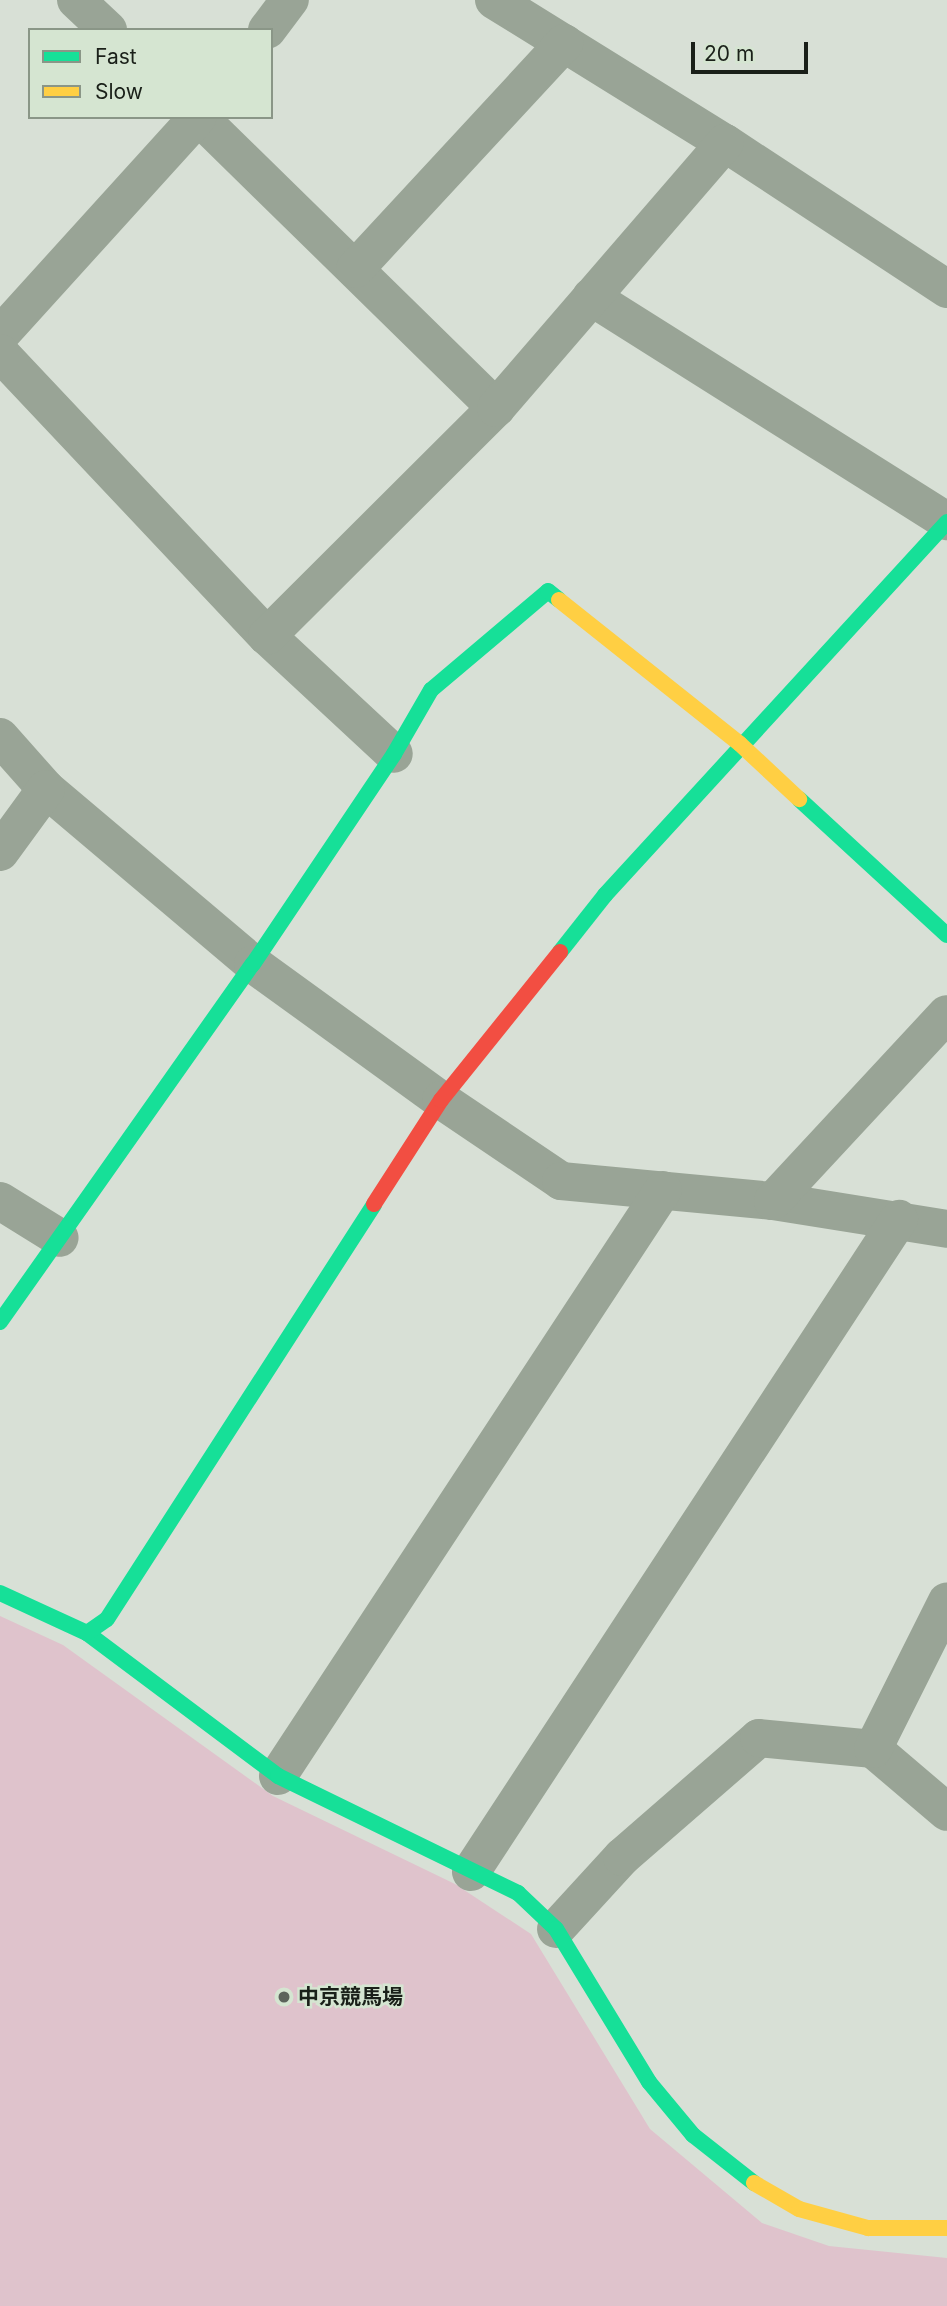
<!DOCTYPE html>
<meta charset="utf-8">
<style>
body{margin:0}
#map{position:relative;width:947px;height:2306px;overflow:hidden;background:#d8e0d6;font-family:Inter,"Noto Sans JP",sans-serif}
div>[style]{position:absolute}
.green>*{inset:0;background:#dfc3cc}
.street>*{height:38px;margin:-19px;padding:0 19px;transform-origin:19px;border-radius:19px;background:#99a496}
.fast>*{height:16px;margin:-8px;padding:0 8px;transform-origin:8px;border-radius:8px;background:#16e098}
.slow>*{height:16px;margin:-8px;padding:0 8px;transform-origin:8px;border-radius:8px;background:#ffcf43}
.jam>*{height:16px;margin:-8px;padding:0 8px;transform-origin:8px;border-radius:8px;background:#f24e42}
.dots>*{width:19px;height:19px;translate:-50% -50%;box-sizing:border-box;border:4px solid #d5e5d1;border-radius:50%}
span{translate:-50% -50%;white-space:nowrap;text-align:center;line-height:1.15;-webkit-text-stroke:5px #d5e5d1;paint-order:stroke}
.poi-label{font-size:21px;color:#1a2019;font-weight:700}
.left{translate:0 -50%;text-align:left}
.legend{position:absolute;left:28px;top:28px;width:245px;height:91px;box-sizing:border-box;background:#d5e5d1;border:2px solid #8a9687;margin:0;padding:9px 12px;list-style:none;font-size:21px;color:#1a2019}
.legend li{display:flex;align-items:center;gap:14px;height:35px}
.legend b{width:35px;border:2px solid #8a9687}
.scale{position:absolute;left:691px;top:42px;width:117px;height:32px;box-sizing:border-box;border:4px solid #1a2019;border-top:0;padding-left:9px;font-size:21px;line-height:24px;white-space:nowrap;color:#1a2019;-webkit-text-stroke:5px #d5e5d1;paint-order:stroke}
</style>
<div id="map">
<div class="green">
<div style="clip-path:polygon(0 1616px,63px 1645px,273px 1796px,455px 1884px,531px 1934px,650px 2129px,762px 2223px,829px 2246px,947px 2258px,947px 2306px,0 2306px)"></div>
</div>
<div class="street">
<div style="left:76px;top:0;width:44px;rotate:43.2deg"></div>
<div style="left:494px;top:0;width:272px;rotate:31.8deg"></div>
<div style="left:725px;top:143px;width:266px;rotate:33.3deg"></div>
<div style="left:267px;top:30px;width:38px;rotate:-53deg"></div>
<div style="left:199px;top:117px;width:416px;rotate:44.4deg"></div>
<div style="left:355px;top:269px;width:308px;rotate:-47.2deg"></div>
<div style="left:591px;top:297px;width:421px;rotate:32.2deg"></div>
<div style="left:0;top:335px;width:294px;rotate:-47.8deg"></div>
<div style="left:0;top:353px;width:389px;rotate:46.7deg"></div>
<div style="left:267px;top:636px;width:173px;rotate:42.9deg"></div>
<div style="left:267px;top:636px;width:323px;rotate:-44.9deg"></div>
<div style="left:496px;top:408px;width:350px;rotate:-49.2deg"></div>
<div style="left:0;top:737px;width:69px;rotate:48.5deg"></div>
<div style="left:46px;top:789px;width:271px;rotate:40.2deg"></div>
<div style="left:253px;top:964px;width:232px;rotate:35.9deg"></div>
<div style="left:441px;top:1100px;width:145px;rotate:34deg"></div>
<div style="left:561px;top:1181px;width:213px;rotate:5.4deg"></div>
<div style="left:773px;top:1201px;width:176px;rotate:9.1deg"></div>
<div style="left:0;top:852px;width:78px;rotate:-53.9deg"></div>
<div style="left:0;top:1201px;width:70px;rotate:31.7deg"></div>
<div style="left:773px;top:1201px;width:255px;rotate:-47.1deg"></div>
<div style="left:873px;top:1749px;width:97px;rotate:40.4deg"></div>
<div style="left:278px;top:1776px;width:701px;rotate:-56.7deg"></div>
<div style="left:471px;top:1872px;width:781px;rotate:-56.76deg"></div>
<div style="left:556px;top:1929px;width:98px;rotate:-47.5deg"></div>
<div style="left:622px;top:1857px;width:181px;rotate:-41deg"></div>
<div style="left:759px;top:1738px;width:115px;rotate:5.5deg"></div>
<div style="left:873px;top:1749px;width:165px;rotate:-63.4deg"></div>
</div>
<div class="fast">
<div style="left:799px;top:799px;width:201px;rotate:42.6deg"></div>
<div style="left:560px;top:952px;width:73px;rotate:-51.7deg"></div>
<div style="left:605px;top:895px;width:506px;rotate:-47.48deg"></div>
<div style="left:0;top:1322px;width:438px;rotate:-54.8deg"></div>
<div style="left:253px;top:964px;width:253px;rotate:-56.1deg"></div>
<div style="left:394px;top:754px;width:74px;rotate:-60deg"></div>
<div style="left:431px;top:690px;width:153px;rotate:-40.2deg"></div>
<div style="left:548px;top:591px;width:14px;rotate:39deg"></div>
<div style="left:0;top:1593px;width:96px;rotate:24.7deg"></div>
<div style="left:87px;top:1633px;width:239px;rotate:36.8deg"></div>
<div style="left:278px;top:1776px;width:267px;rotate:26deg"></div>
<div style="left:518px;top:1893px;width:52px;rotate:43.5deg"></div>
<div style="left:556px;top:1929px;width:179px;rotate:58.7deg"></div>
<div style="left:649px;top:2082px;width:69px;rotate:50.3deg"></div>
<div style="left:693px;top:2135px;width:78px;rotate:38.2deg"></div>
<div style="left:87px;top:1633px;width:24px;rotate:-35deg"></div>
<div style="left:107px;top:1619px;width:493px;rotate:-57.2deg"></div>
</div>
<div class="slow">
<div style="left:559px;top:600px;width:231px;rotate:38.5deg"></div>
<div style="left:740px;top:744px;width:81px;rotate:43deg"></div>
<div style="left:754px;top:2183px;width:52px;rotate:30deg"></div>
<div style="left:799px;top:2209px;width:72px;rotate:15.4deg"></div>
<div style="left:868px;top:2228px;width:79px"></div>
</div>
<div class="jam">
<div style="left:374px;top:1204px;width:124px;rotate:-57.2deg"></div>
<div style="left:441px;top:1100px;width:190px;rotate:-51.2deg"></div>
</div>
<div class="dots">
<div style="left:284px;top:1997px;background:#5c635b"></div>
</div>
<div class="poi-label">
<span class="left" style="left:298px;top:1997px">中京競馬場</span>
</div>
<ul class="legend">
<li><b style="height:9px;background:#16e098"></b>Fast</li>
<li><b style="height:9px;background:#ffcf43"></b>Slow</li>
</ul>
<div class="scale">20 m</div>
</div>
